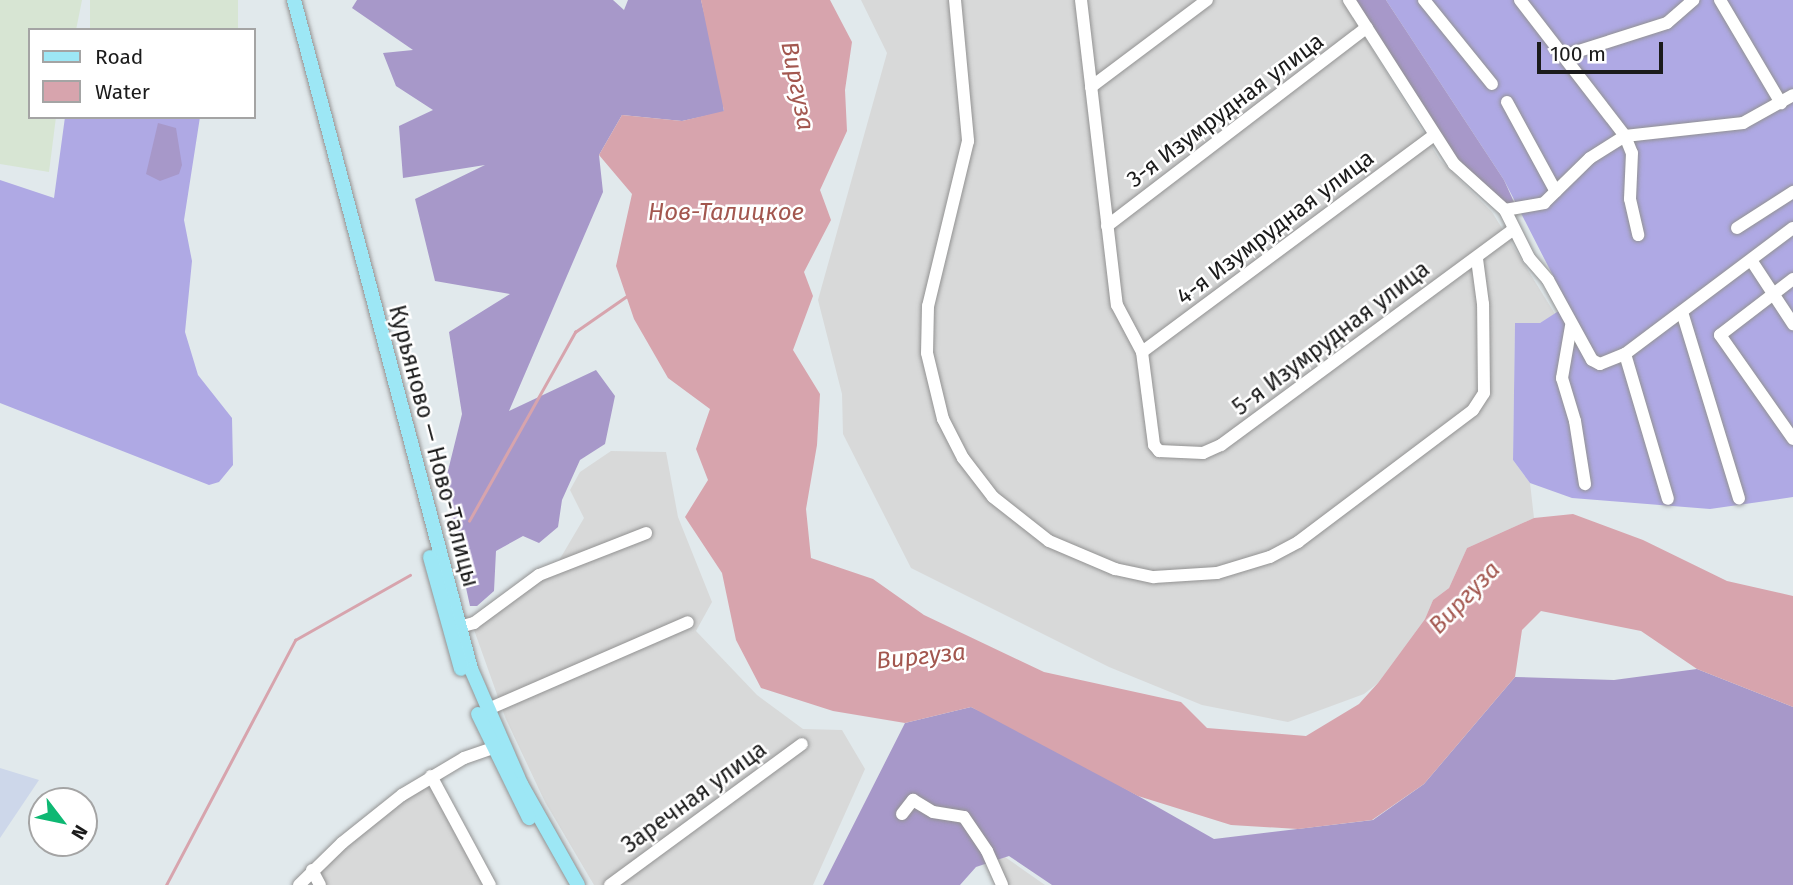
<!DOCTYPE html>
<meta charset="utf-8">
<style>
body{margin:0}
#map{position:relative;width:1793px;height:885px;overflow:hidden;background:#e1e9ec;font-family:"Fira Sans",sans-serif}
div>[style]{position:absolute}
.residential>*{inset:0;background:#d8d9d9}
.industrial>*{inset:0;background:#d7e5d3;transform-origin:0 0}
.farmland>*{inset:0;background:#cdd7ea}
.grass>*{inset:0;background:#afa9e4}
.forest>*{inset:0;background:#a798c9}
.water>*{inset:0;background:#d7a4ad}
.stream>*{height:2.5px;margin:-1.25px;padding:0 1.25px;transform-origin:1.25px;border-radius:1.25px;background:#d7a4ad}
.roads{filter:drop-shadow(0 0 2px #929292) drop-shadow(0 0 2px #929292)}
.minor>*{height:12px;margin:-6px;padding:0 6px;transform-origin:6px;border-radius:6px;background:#fff}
.major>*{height:14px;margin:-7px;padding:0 7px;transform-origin:7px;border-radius:7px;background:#9de7f5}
span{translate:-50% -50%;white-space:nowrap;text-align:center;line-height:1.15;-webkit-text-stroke:5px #fff;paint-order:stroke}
.street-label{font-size:23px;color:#1b1b1b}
.water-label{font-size:24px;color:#a3574f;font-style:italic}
.legend{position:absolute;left:28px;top:28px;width:228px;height:91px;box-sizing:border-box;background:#fff;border:2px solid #a4a4a4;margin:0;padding:9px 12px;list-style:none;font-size:21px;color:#1b1b1b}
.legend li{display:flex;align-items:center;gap:14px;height:35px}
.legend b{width:35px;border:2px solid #a4a4a4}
.north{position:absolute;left:28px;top:787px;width:70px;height:70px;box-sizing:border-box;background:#fff;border:2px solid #a4a4a4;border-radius:50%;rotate:122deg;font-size:19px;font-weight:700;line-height:28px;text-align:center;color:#1b1b1b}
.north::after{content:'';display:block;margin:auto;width:24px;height:32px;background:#0eb873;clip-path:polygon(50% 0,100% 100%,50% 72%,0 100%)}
.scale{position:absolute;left:1537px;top:42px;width:126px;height:32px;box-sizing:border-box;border:4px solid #1b1b1b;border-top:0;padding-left:9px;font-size:21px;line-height:24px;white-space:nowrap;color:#1b1b1b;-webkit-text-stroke:5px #fff;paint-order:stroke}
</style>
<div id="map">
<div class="residential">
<div style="clip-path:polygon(861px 0,1342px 0,1440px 160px,1492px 212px,1555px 314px,1540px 323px,1515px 323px,1513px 460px,1530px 483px,1534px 518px,1467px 548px,1449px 588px,1433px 600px,1425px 619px,1378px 683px,1364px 694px,1288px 722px,1202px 705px,1109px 667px,911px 568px,843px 434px,842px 394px,818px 300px,887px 53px)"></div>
<div style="clip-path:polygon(611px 451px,666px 452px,678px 517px,712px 602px,696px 631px,757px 695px,803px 729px,842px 730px,865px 769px,813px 885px,594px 885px,545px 802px,505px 717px,473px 627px,551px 574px,584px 518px,570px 490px,580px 472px)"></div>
<div style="clip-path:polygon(431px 778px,488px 885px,322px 885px,314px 871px)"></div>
<div style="clip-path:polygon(1005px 857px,1045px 885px,1004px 885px,995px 861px)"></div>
</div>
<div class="industrial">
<div style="clip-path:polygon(0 0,82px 0,76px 30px,30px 30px,30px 117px,56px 117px,49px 172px,0 164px)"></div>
<div style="left:90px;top:0;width:148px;height:30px"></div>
</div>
<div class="farmland">
<div style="clip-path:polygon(0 768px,39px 780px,0 838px)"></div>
</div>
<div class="grass">
<div style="clip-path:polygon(1386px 0,1793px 0,1793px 497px,1710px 509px,1572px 498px,1530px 483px,1513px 460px,1515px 323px,1540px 323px,1568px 305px,1504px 180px)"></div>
<div style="clip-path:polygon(65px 117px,200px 117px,184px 220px,192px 261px,185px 332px,198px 375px,232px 418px,233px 465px,219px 482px,209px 485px,0 403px,0 180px,54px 198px)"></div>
</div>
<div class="forest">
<div style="clip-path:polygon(357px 0,613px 0,624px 10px,628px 0,701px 0,720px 76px,724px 112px,682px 121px,622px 115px,599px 155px,603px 192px,509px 411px,596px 370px,615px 396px,605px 444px,580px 460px,562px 500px,558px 527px,539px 543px,523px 536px,496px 551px,494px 591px,477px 606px,470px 606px,444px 487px,462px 414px,449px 332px,510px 294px,435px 281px,415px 199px,485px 165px,403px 178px,399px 126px,433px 110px,396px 86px,383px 53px,413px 50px,352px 8px)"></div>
<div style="clip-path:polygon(1355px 0,1386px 0,1504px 180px,1518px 211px,1495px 196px,1455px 156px)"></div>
<div style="clip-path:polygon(158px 123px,176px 128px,182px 165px,179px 174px,160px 181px,146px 174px)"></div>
<div style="clip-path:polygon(1697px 669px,1793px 707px,1793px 885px,1052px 885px,1009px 856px,976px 867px,960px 885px,823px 885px,905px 723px,971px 707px,1029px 734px,1214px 839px,1373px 820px,1424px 784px,1515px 677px,1614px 680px)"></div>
</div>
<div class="water">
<div style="clip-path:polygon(701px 0,830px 0,852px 42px,845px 90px,847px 131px,820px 190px,831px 220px,804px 272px,813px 296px,793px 350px,820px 394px,817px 445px,806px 509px,811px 558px,873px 579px,924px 615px,1044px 672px,1181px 702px,1207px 728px,1306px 736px,1359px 704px,1378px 683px,1425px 619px,1433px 600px,1449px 588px,1467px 548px,1534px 518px,1573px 514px,1643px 540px,1727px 581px,1793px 596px,1793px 707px,1697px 669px,1641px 631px,1541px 611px,1522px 630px,1515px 677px,1424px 784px,1372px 820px,1298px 829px,1231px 825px,1138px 796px,971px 707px,905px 723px,833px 711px,761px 688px,736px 640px,722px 573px,685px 517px,708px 480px,696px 449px,710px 409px,668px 378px,634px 319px,616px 266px,632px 194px,599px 155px,622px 115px,682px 121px,724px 111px)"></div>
</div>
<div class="stream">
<div style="left:469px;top:521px;width:217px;rotate:-60.7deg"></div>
<div style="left:575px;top:332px;width:63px;rotate:-34.7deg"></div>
<div style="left:166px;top:885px;width:277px;rotate:-62.2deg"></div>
<div style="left:295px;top:640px;width:132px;rotate:-29.5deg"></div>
</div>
<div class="roads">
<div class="minor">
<div style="left:955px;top:0;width:142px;rotate:84.7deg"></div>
<div style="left:968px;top:141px;width:170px;rotate:103.6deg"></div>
<div style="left:928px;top:306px;width:47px;rotate:91.2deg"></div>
<div style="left:927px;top:353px;width:68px;rotate:76.4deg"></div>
<div style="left:943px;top:419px;width:44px;rotate:62.9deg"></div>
<div style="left:963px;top:458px;width:49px;rotate:52.4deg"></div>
<div style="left:993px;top:497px;width:71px;rotate:38.2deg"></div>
<div style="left:1049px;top:541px;width:72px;rotate:23deg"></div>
<div style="left:1115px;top:569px;width:40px;rotate:12deg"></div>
<div style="left:1154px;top:577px;width:63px;rotate:-3.6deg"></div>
<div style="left:1217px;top:573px;width:55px;rotate:-16.8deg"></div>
<div style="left:1270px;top:557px;width:32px;rotate:-28deg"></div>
<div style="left:1298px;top:542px;width:219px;rotate:-37deg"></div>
<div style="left:1473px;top:410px;width:20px;rotate:-57deg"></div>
<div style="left:1484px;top:393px;width:89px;rotate:-90.6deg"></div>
<div style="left:1483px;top:304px;width:45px;rotate:-97.6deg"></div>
<div style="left:1081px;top:0;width:307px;rotate:83.3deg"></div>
<div style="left:1117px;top:305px;width:53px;rotate:62deg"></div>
<div style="left:1142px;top:352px;width:94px;rotate:82.6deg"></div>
<div style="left:1154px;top:445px;width:8px;rotate:50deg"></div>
<div style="left:1159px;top:451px;width:44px;rotate:2.6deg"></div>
<div style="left:1203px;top:453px;width:20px;rotate:-24deg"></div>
<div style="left:1221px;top:445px;width:363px;rotate:-36.4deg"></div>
<div style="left:1349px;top:0;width:195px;rotate:57.4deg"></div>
<div style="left:1454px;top:164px;width:69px;rotate:42deg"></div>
<div style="left:1505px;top:210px;width:54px;rotate:63.4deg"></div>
<div style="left:1529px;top:258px;width:29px;rotate:49deg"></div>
<div style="left:1548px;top:280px;width:91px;rotate:61.2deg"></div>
<div style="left:1592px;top:360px;width:9px;rotate:27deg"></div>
<div style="left:1600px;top:364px;width:27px;rotate:-22deg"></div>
<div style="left:1625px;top:354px;width:210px;rotate:-36.9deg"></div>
<div style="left:1424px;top:0;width:108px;rotate:51deg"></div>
<div style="left:1520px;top:0;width:172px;rotate:52.3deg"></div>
<div style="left:1625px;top:136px;width:18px;rotate:68deg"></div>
<div style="left:1632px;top:153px;width:46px;rotate:92.5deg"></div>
<div style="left:1630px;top:199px;width:37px;rotate:77deg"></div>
<div style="left:1720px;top:0;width:120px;rotate:59.4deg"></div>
<div style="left:1563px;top:56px;width:109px;rotate:-17.6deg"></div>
<div style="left:1667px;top:23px;width:35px;rotate:-41deg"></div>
<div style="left:1091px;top:87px;width:145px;rotate:-36.9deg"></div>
<div style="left:1507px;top:102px;width:102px;rotate:61.4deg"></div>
<div style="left:1505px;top:210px;width:40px;rotate:-10deg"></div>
<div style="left:1544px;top:203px;width:64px;rotate:-44.4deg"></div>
<div style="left:1590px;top:158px;width:41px;rotate:-32.2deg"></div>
<div style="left:1625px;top:136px;width:119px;rotate:-6.3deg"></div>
<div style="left:1743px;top:123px;width:57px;rotate:-29.2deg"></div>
<div style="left:1107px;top:226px;width:327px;rotate:-37.4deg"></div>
<div style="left:1737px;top:228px;width:67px;rotate:-32.7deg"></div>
<div style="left:1751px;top:260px;width:77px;rotate:56.7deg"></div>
<div style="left:1793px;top:279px;width:92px;rotate:142.5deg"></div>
<div style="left:1720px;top:335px;width:127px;rotate:54.9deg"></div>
<div style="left:1682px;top:312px;width:195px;rotate:73deg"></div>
<div style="left:1571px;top:326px;width:53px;rotate:99.8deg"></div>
<div style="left:1562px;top:378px;width:45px;rotate:73.2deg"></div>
<div style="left:1575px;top:421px;width:64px;rotate:81deg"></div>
<div style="left:1142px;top:352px;width:364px;rotate:-36.6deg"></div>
<div style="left:1625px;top:354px;width:151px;rotate:73.5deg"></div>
<div style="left:459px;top:627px;width:16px;rotate:-15deg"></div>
<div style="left:474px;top:623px;width:81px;rotate:-36.4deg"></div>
<div style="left:539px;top:575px;width:115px;rotate:-21.4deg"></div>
<div style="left:486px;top:710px;width:220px;rotate:-23.5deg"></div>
<div style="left:431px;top:776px;width:124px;rotate:61.6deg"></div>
<div style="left:902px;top:814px;width:18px;rotate:-52deg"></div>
<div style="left:913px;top:800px;width:23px;rotate:31deg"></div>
<div style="left:933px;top:812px;width:31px;rotate:9deg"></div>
<div style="left:964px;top:817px;width:41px;rotate:55.9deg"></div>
<div style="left:987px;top:851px;width:37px;rotate:66deg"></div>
<div style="left:312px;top:870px;width:17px;rotate:62deg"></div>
<div style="left:299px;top:885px;width:60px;rotate:-44.3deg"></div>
<div style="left:342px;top:843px;width:77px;rotate:-38.7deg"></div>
<div style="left:402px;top:795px;width:72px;rotate:-30.8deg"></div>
<div style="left:464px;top:758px;width:31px;rotate:-19deg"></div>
<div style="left:610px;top:885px;width:238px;rotate:-36.3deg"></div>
</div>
<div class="major">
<div style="left:294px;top:0;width:692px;rotate:75.18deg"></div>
<div style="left:471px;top:669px;width:125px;rotate:66.5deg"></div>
<div style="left:521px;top:784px;width:116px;rotate:60.6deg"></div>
<div style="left:430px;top:557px;width:116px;rotate:74.5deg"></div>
<div style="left:478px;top:714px;width:116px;rotate:63.9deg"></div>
</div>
</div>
<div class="street-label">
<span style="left:1225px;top:110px;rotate:-37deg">3-я Изумрудная улица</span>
<span style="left:1275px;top:227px;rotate:-37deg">4-я Изумрудная улица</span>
<span style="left:1331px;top:338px;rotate:-37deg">5-я Изумрудная улица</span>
<span style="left:434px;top:446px;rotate:75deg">Курьяново — Ново-Талицы</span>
<span style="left:694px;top:797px;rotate:-36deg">Заречная улица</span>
</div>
<div class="water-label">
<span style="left:797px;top:86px;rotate:79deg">Виргуза</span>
<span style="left:726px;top:213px">Нов-Талицкое</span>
<span style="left:1465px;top:598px;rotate:-46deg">Виргуза</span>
<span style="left:921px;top:657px;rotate:-6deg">Виргуза</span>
</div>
<ul class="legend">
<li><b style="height:9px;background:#9de7f5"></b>Road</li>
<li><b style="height:19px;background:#d7a4ad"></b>Water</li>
</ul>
<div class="north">N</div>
<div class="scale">100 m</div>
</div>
